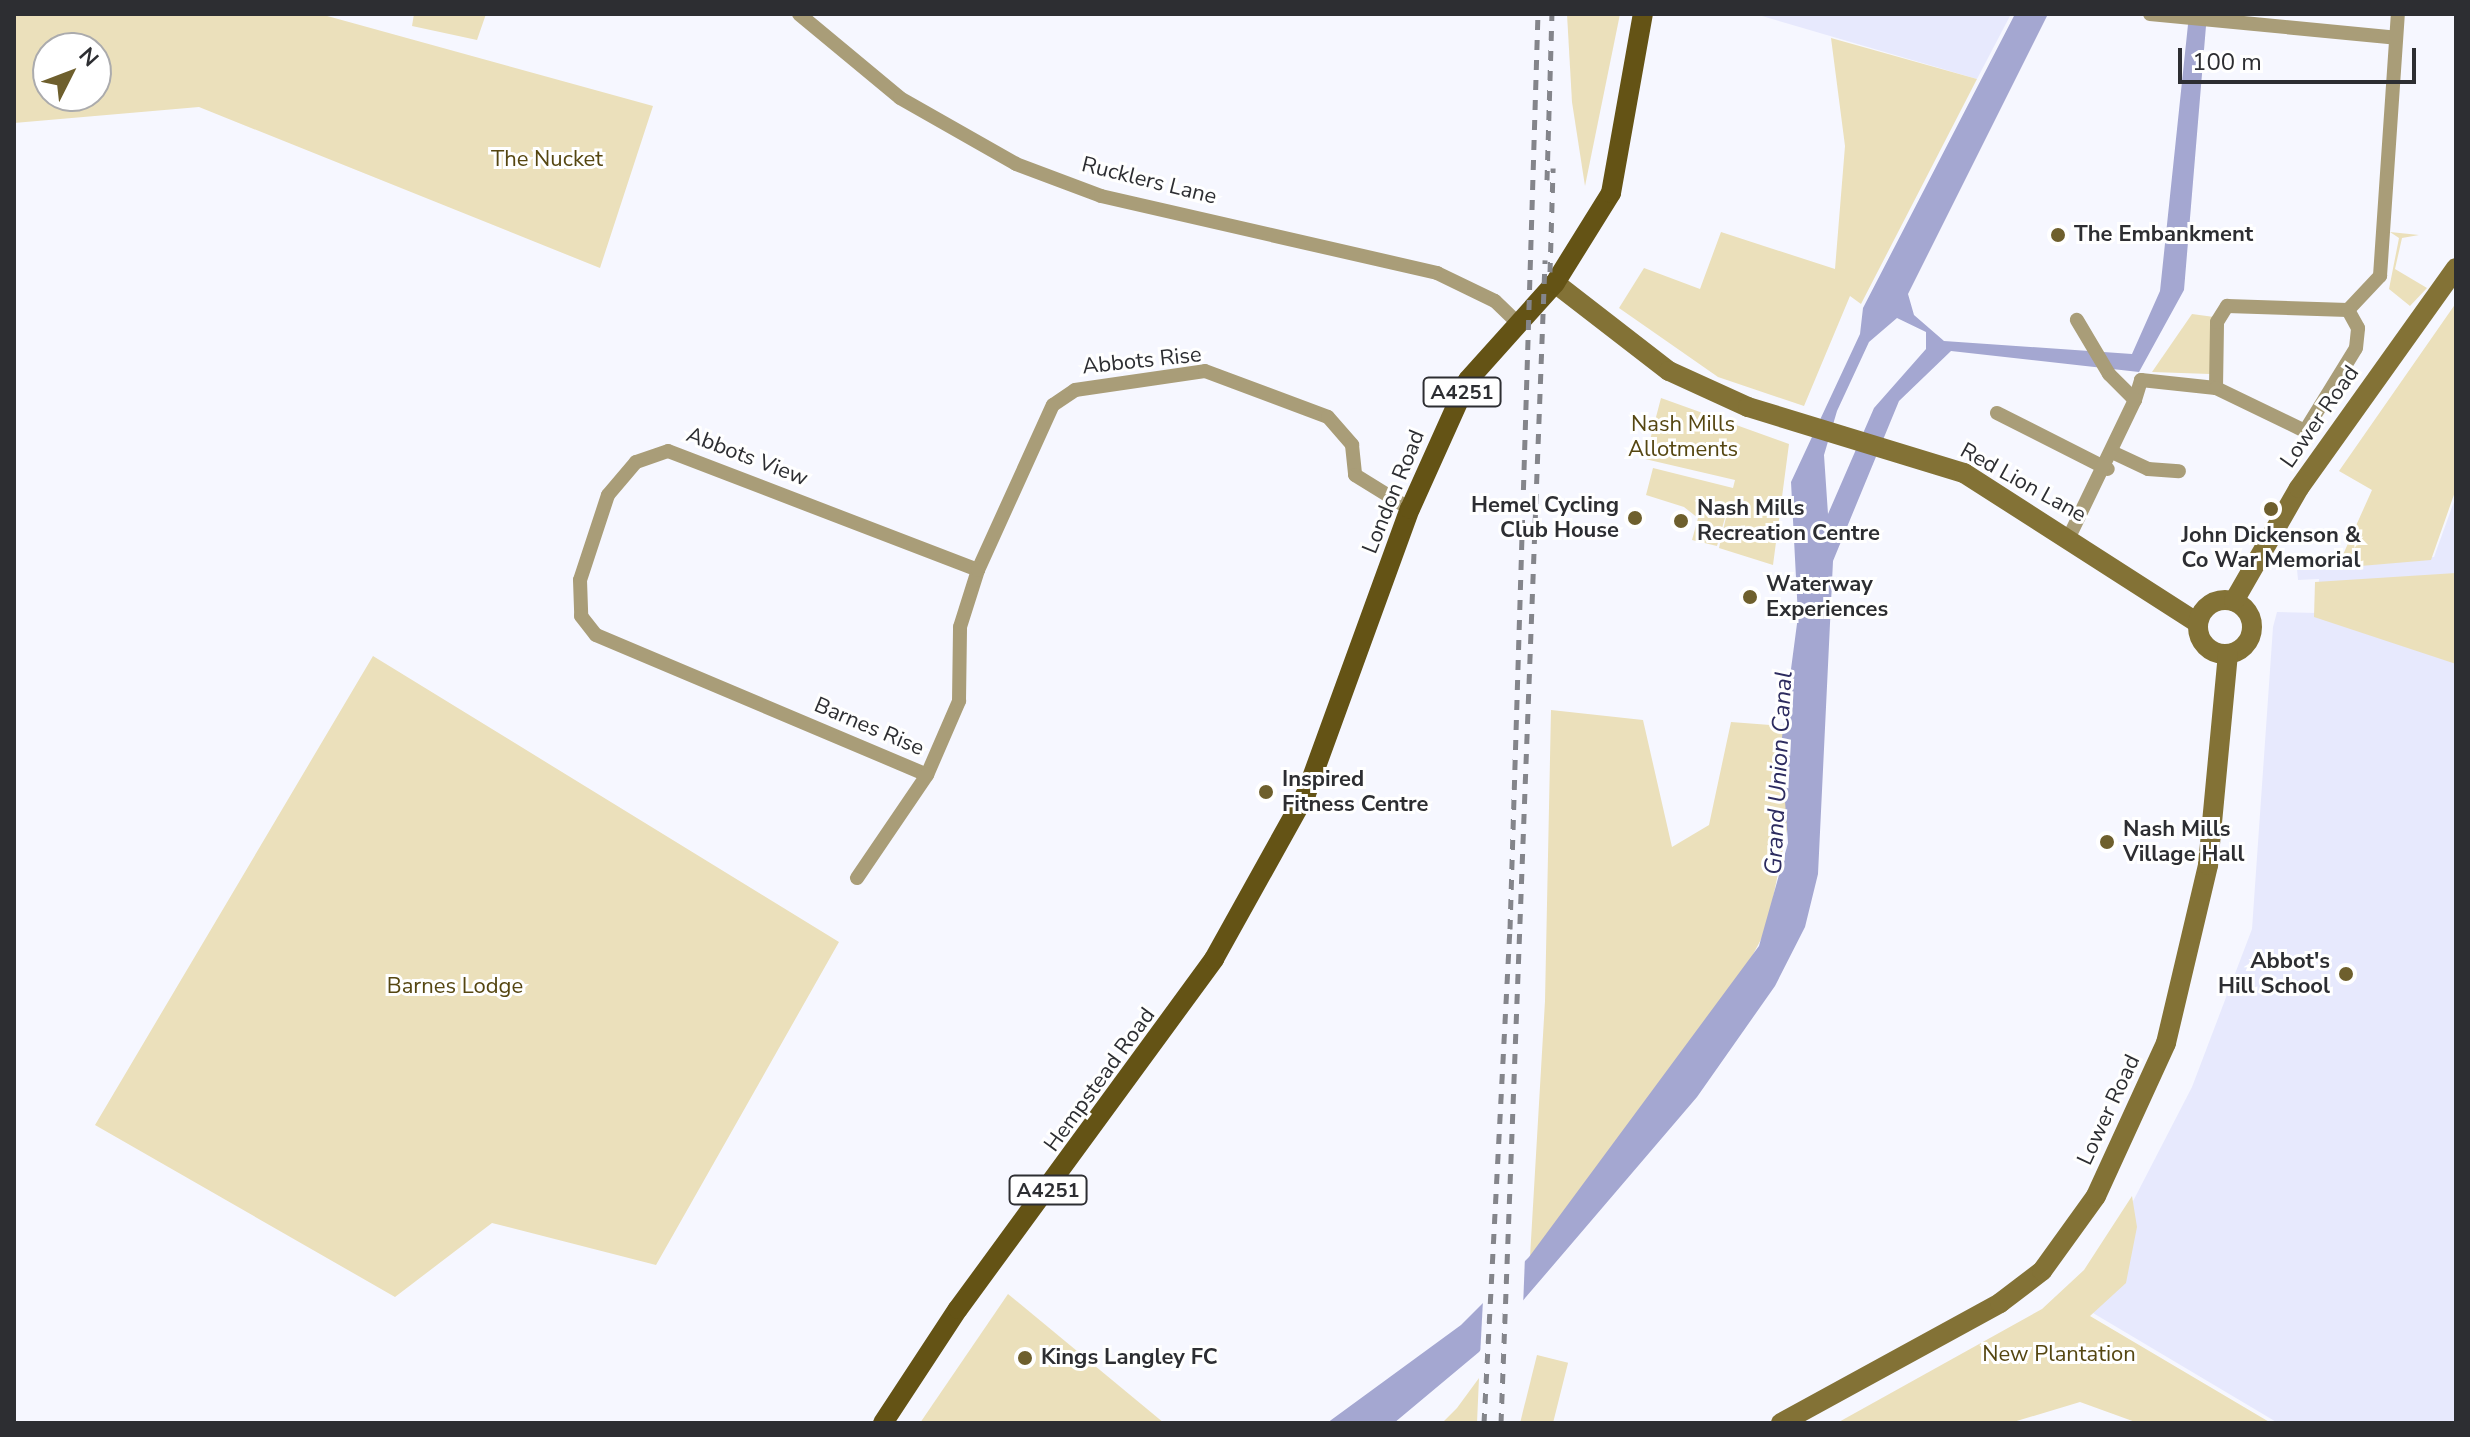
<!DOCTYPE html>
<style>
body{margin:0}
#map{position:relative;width:2470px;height:1437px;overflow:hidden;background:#f6f7ff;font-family:"Nunito Sans",sans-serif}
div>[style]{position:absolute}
.built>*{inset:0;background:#e7e9fd}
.green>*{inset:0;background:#ebe0bb;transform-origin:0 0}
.water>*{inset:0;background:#a4a7d1}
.pier>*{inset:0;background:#f6f7ff}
.street>*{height:14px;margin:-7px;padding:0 7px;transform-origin:7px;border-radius:7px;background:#a99d78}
.secondary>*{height:20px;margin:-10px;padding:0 10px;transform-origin:10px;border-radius:10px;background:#837236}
.secondary>.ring{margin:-10px;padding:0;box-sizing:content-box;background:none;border:20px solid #837236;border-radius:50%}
.primary>*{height:20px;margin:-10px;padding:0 10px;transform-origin:10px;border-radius:10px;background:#645315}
.rail>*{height:5px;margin-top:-2.5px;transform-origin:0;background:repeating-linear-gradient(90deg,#84858b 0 10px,transparent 0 20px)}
.dots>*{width:22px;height:22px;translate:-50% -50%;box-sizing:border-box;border:4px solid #fff;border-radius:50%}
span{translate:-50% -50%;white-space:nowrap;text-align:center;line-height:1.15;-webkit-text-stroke:6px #fff;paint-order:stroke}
.shield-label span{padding:2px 6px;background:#fff;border:2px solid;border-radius:6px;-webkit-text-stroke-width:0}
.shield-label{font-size:20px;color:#2d2e32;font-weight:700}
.park-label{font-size:22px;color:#554611}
.street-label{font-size:22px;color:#2d2e32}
.poi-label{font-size:22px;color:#2d2e32;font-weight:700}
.left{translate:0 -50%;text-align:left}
.right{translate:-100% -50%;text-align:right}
.water-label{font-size:24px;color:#2c2b5f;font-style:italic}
.frame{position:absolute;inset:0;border:16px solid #2d2e32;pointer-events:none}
.north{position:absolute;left:32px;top:32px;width:80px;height:80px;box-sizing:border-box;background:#fff;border:2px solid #ababad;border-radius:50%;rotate:48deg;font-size:22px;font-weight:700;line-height:32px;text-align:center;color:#2d2e32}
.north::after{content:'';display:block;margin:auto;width:28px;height:36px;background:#6e5f2d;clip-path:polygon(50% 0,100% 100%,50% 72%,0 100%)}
.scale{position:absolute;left:2178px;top:48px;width:238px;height:36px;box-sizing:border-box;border:4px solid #2d2e32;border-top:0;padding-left:10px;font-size:24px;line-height:28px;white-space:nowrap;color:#2d2e32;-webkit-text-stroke:6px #fff;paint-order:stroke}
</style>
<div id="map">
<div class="built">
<div style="clip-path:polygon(1755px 14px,2011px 14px,1977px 79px)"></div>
<div style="clip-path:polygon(2456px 496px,2456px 1423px,2278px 1423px,2093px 1313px,2054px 1298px,2077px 1283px,2130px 1207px,2192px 1087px,2252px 929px,2273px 627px,2277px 612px,2317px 613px,2319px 579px,2298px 580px,2297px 569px,2434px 557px)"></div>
</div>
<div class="green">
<div style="clip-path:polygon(evenodd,14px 14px,320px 14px,653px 106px,600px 268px,199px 107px,14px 123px,14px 14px,48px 48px,96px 48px,96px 96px,48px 96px,48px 48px)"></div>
<div style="clip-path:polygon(414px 14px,486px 14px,477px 40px,412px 26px)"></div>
<div style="clip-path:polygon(1567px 14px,1620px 14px,1585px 186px,1572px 102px)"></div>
<div style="clip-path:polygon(1831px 38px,1977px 79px,1861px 304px,1850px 296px,1804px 406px,1718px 377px,1619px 308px,1644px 268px,1700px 289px,1721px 232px,1835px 269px,1845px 146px)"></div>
<div style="clip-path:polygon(2390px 232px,2419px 235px,2402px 238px,2395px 269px,2427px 288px,2410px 306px,2389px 289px,2399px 238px)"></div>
<div style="clip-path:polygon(2456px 303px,2456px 489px,2431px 560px,2337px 568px,2372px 490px,2339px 471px)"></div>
<div style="clip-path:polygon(2192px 314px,2214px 317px,2210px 374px,2152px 372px)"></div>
<div style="clip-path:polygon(1661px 398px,1789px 444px,1773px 565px,1719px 548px,1730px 500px,1717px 546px,1692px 540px,1698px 518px,1684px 507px,1646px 495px,1653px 468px,1733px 488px,1735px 480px,1645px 459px)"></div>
<div style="clip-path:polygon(2456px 573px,2456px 664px,2314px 617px,2315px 582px)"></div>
<div style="clip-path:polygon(373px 656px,839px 942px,656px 1265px,492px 1223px,395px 1297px,95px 1125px)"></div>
<div style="clip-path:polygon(1551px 710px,1643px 720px,1672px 847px,1709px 825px,1731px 722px,1784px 726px,1789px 819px,1767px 928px,1748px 964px,1530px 1257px,1545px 1001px)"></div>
<div style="clip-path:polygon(2132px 1196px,2137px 1227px,2126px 1283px,2090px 1316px,2271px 1423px,2138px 1423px,2080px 1402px,2010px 1423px,1837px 1423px,2042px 1309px,2084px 1270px)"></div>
<div style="clip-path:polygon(1008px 1294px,1164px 1423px,920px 1423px)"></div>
<div style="left:1537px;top:1355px;width:32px;height:68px;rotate:14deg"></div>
<div style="clip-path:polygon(1479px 1378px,1477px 1423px,1442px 1423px,1457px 1408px)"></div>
</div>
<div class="water">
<div style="clip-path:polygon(evenodd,2015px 14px,2048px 14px,1908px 294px,1914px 315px,1944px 341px,2132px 354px,2160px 291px,2189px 15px,2207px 14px,2184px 290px,2139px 372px,1951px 351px,1899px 401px,1833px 561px,1818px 874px,1805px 927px,1775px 986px,1697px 1097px,1479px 1352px,1394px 1423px,1327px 1423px,1461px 1325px,1529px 1257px,1759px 946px,1788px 843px,1781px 745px,1798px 616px,1791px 482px,1860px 334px,1863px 308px,2015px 14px,1897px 318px,1926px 332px,1926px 349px,1874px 408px,1828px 514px,1824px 455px,1837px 411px,1869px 342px,1897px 318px)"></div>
</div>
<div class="pier">
<div style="clip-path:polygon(1525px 1256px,1523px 1308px,1480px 1357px,1483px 1300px)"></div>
</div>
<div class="street">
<div style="left:799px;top:14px;width:131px;rotate:39.7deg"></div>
<div style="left:900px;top:98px;width:133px;rotate:29.6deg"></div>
<div style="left:1016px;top:164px;width:91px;rotate:20.6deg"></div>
<div style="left:1101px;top:196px;width:345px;rotate:12.9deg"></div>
<div style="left:1437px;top:273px;width:64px;rotate:25.8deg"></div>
<div style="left:1495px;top:301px;width:32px;rotate:44deg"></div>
<div style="left:2150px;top:14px;width:242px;rotate:5.5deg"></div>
<div style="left:2216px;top:388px;width:66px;rotate:-89.1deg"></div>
<div style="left:2217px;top:322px;width:19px;rotate:-58deg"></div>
<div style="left:2227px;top:306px;width:121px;rotate:1.9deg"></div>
<div style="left:2348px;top:310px;width:47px;rotate:-46.7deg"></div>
<div style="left:2380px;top:276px;width:263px;rotate:-86.1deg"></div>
<div style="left:2135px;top:400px;width:21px;rotate:-73deg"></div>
<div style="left:2141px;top:380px;width:75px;rotate:6.1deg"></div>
<div style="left:2216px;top:388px;width:99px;rotate:25.8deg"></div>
<div style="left:2305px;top:431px;width:97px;rotate:-58.4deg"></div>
<div style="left:2356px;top:348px;width:20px;rotate:-84deg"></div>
<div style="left:2358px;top:328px;width:21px;rotate:-119deg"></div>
<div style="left:1997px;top:413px;width:124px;rotate:26.8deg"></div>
<div style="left:2114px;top:453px;width:38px;rotate:25deg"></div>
<div style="left:2148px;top:469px;width:31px;rotate:4deg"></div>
<div style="left:2070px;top:535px;width:150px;rotate:-64.3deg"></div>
<div style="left:2135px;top:400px;width:37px;rotate:-135deg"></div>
<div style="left:2109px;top:374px;width:63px;rotate:-120.7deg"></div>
<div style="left:978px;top:570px;width:332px;rotate:-159deg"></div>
<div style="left:668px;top:451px;width:34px;rotate:161deg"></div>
<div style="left:636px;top:462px;width:43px;rotate:130.3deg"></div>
<div style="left:608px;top:495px;width:89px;rotate:108.2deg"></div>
<div style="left:580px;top:580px;width:36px;rotate:88deg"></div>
<div style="left:581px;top:616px;width:24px;rotate:52deg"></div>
<div style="left:596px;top:635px;width:359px;rotate:22.9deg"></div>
<div style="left:927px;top:775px;width:81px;rotate:-66.6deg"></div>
<div style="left:959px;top:701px;width:74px;rotate:-89.2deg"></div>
<div style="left:960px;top:627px;width:60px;rotate:-72.5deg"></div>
<div style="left:978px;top:570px;width:181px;rotate:-65.6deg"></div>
<div style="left:1053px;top:405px;width:27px;rotate:-34deg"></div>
<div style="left:1075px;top:390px;width:131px;rotate:-8.3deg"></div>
<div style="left:1205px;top:371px;width:131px;rotate:20.5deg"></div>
<div style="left:1328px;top:417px;width:37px;rotate:49deg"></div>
<div style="left:1352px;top:445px;width:30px;rotate:84deg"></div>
<div style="left:1355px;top:475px;width:65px;rotate:31.7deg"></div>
<div style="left:857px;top:878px;width:125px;rotate:-55.8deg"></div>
</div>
<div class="secondary">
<div style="left:1555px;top:283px;width:144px;rotate:37.7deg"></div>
<div style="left:1669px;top:371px;width:87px;rotate:24.5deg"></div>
<div style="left:1748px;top:407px;width:226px;rotate:17deg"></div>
<div style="left:1964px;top:473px;width:278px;rotate:32.7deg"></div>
<div class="ring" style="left:2198px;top:600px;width:34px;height:34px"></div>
<div style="left:2234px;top:601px;width:130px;rotate:-60.1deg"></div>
<div style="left:2299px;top:488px;width:270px;rotate:-54.5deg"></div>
<div style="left:1781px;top:1423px;width:250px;rotate:-28.7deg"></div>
<div style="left:2000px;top:1303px;width:53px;rotate:-37.3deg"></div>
<div style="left:2042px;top:1271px;width:92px;rotate:-54.2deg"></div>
<div style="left:2096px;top:1196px;width:168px;rotate:-65.4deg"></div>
<div style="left:2166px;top:1043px;width:183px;rotate:-76.7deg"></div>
<div style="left:2208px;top:865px;width:212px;rotate:-84.6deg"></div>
</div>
<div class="primary">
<div style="left:883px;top:1423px;width:136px;rotate:-56.7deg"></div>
<div style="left:958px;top:1309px;width:434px;rotate:-53.8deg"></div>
<div style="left:1214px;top:959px;width:189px;rotate:-60.9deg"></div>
<div style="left:1306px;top:794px;width:303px;rotate:-70deg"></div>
<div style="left:1410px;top:509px;width:141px;rotate:-65.8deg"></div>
<div style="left:1468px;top:380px;width:130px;rotate:-48.1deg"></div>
<div style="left:1555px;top:283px;width:106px;rotate:-58.1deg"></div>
<div style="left:1611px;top:193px;width:182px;rotate:-79.9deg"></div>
</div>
<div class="rail">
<div style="left:1547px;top:180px;width:166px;rotate:-88.3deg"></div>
<div style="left:1550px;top:272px;width:104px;rotate:-88.3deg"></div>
<div style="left:1484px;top:1423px;width:495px;rotate:-87deg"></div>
<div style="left:1510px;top:929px;width:915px;rotate:-88.25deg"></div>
<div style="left:1501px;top:1423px;width:1164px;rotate:-87.83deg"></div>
</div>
<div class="dots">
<div style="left:2058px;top:235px;background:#6e5f2d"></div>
<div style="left:2271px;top:509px;background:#6e5f2d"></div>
<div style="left:1635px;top:518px;background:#6e5f2d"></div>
<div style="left:1681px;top:521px;background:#6e5f2d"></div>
<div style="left:1750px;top:597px;background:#6e5f2d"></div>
<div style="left:1266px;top:792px;background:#6e5f2d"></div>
<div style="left:2107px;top:842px;background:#6e5f2d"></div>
<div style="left:2346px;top:974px;background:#6e5f2d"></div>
<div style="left:1025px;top:1358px;background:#6e5f2d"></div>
</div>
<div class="shield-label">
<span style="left:1462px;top:392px">A4251</span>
<span style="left:1048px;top:1190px">A4251</span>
</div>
<div class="park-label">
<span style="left:547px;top:160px">The Nucket</span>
<span style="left:1683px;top:437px">Nash Mills<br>Allotments</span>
<span style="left:455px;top:987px">Barnes Lodge</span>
<span style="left:2059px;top:1355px">New Plantation</span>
</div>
<div class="street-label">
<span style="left:1149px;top:181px;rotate:14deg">Rucklers Lane</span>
<span style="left:1142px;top:361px;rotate:-6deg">Abbots Rise</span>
<span style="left:2320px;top:417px;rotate:-55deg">Lower Road</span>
<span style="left:747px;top:457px;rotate:21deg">Abbots View</span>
<span style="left:2023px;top:483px;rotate:29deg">Red Lion Lane</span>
<span style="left:1394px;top:492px;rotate:-68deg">London Road</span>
<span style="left:869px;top:727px;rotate:23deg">Barnes Rise</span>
<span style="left:1100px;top:1080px;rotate:-54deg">Hempstead Road</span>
<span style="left:2109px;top:1110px;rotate:-65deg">Lower Road</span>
</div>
<div class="poi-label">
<span class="left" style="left:2074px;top:235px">The Embankment</span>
<span class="right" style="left:1619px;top:518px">Hemel Cycling<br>Club House</span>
<span class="left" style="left:1697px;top:521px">Nash Mills<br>Recreation Centre</span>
<span style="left:2271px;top:548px">John Dickenson &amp;<br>Co War Memorial</span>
<span class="left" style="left:1766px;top:597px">Waterway<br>Experiences</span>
<span class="left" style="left:1282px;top:792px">Inspired<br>Fitness Centre</span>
<span class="left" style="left:2123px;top:842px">Nash Mills<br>Village Hall</span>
<span class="right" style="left:2330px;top:974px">Abbot's<br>Hill School</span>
<span class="left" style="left:1041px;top:1358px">Kings Langley FC</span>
</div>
<div class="water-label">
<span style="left:1779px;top:773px;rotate:-87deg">Grand Union Canal</span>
</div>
<div class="frame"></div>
<div class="north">N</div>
<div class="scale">100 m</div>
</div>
